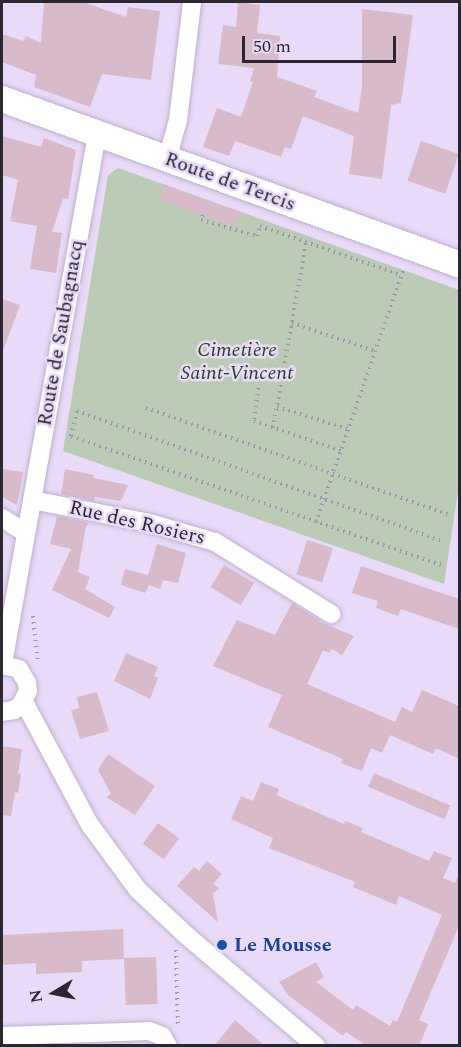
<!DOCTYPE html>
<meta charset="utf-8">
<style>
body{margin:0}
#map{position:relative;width:461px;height:1047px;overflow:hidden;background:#e8daf8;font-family:Spectral,serif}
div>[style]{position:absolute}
.green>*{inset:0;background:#bbcbb5}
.building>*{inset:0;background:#d9bacb;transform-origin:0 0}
.path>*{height:4px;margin-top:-2px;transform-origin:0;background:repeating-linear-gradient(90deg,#a096ac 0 1.5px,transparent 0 6px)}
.roads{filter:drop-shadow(0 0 2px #beb0cd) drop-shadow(0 0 2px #beb0cd)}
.minor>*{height:18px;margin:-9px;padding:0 9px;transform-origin:9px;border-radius:9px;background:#fff}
.secondary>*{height:26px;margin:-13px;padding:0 13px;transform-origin:13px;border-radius:13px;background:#fff}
.dots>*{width:16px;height:16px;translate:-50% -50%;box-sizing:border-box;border:3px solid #e8daf8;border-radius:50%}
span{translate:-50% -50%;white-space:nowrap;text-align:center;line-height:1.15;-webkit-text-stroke:5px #e8daf8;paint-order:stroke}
.street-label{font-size:20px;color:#2b2631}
.park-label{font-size:20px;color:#274319;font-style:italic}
.transit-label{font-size:20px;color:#164399;font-weight:700}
.left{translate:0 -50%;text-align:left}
.frame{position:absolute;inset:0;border:3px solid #2b2631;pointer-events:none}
.north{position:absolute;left:24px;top:963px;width:60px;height:60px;-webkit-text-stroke:4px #e8daf8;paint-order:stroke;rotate:260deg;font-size:16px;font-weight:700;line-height:24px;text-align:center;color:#2b2631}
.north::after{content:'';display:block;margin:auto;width:21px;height:27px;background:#2b2631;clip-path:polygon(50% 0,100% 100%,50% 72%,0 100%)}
.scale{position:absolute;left:242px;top:36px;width:154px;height:27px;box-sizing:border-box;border:3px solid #2b2631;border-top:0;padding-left:8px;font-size:18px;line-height:21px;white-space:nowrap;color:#2b2631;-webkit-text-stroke:4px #e8daf8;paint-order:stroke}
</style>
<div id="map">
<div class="green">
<div style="clip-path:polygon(118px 168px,459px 290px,460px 478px,444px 584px,63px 451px,107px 181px,108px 175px)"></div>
</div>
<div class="building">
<div style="clip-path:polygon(44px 2px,83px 2px,126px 17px,128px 7px,160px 11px,151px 80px,102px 74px,90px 107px,34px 87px,36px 75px,2px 62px,2px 34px,23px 41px,26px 36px,41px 43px)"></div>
<div style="clip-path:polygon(238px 2px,260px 5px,257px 33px,280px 36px,277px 77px,317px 91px,314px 97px,358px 113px,362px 88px,362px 9px,413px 15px,401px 103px,391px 105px,382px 179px,349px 174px,354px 136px,303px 116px,291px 149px,285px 147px,281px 157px,235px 141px,229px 156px,203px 147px,217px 108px,241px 117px,253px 82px,250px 81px,254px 68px,218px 64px,223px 25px,236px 27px)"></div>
<div style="clip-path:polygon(2px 136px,41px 147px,44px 138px,76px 150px,68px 199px,63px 198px,52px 232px,62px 233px,56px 273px,30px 269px,37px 226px,10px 221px,18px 180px,2px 175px)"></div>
<div style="left:421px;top:141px;width:40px;height:42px;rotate:19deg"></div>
<div style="clip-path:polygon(164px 184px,202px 199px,244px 213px,231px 226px,159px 199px)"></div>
<div style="clip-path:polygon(2px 299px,20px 305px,3px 351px,2px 350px)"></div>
<div style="clip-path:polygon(2px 469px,23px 472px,17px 505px,2px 497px)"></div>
<div style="clip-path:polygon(65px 469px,94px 475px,93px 478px,128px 485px,121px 501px,95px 497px,94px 501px,61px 494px)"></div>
<div style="clip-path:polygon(57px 516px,89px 523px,86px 526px,78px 572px,90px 577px,85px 589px,115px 607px,109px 618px,52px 590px,71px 549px,50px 544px)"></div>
<div style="left:307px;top:540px;width:27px;height:36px;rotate:17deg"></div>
<div style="clip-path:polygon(157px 544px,186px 553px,178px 583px,163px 580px,160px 589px,149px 585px,145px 593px,121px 585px,125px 569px,148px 575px)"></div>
<div style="left:224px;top:565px;width:35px;height:26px;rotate:31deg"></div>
<div style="clip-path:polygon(361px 566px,459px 599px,459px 629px,401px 609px,398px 616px,376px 608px,378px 601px,352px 593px)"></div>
<div style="clip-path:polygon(292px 603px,325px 624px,354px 636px,342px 655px,332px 649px,329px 653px,323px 650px,307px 684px,395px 722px,402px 707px,412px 712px,422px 690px,459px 706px,459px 759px,436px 748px,433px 754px,390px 735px,382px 753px,371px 748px,362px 771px,341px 763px,343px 759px,268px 727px,282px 695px,213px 666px,237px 620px,275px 635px)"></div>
<div style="clip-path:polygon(126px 653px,158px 667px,154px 676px,158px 678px,150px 699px,114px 681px)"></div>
<div style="clip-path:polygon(97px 692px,109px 731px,80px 739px,71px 710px,79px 708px,77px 697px)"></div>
<div style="clip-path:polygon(2px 746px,22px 749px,18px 774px,21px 774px,18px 793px,15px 792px,11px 816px,2px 815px)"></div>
<div style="clip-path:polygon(108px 754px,155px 786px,135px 815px,106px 797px,111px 794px,98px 770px)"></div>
<div style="left:374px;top:773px;width:83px;height:15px;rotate:23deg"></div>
<div style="clip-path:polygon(261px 782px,279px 789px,276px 795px,344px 824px,345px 821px,363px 828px,361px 832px,429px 861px,434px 851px,452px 858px,443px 878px,455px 883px,459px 874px,459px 926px,419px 1020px,428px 1024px,419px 1046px,367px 1046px,346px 1032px,343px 1036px,288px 995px,279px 982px,316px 962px,324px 977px,316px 982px,353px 1010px,356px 1005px,390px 1026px,393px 1020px,397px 1022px,442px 915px,399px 896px,396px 905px,353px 887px,355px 882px,269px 848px,273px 838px,231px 819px,241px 796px,253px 801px)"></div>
<div style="left:158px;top:823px;width:26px;height:26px;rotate:36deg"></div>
<div style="clip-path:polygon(207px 861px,222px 874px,213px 884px,219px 888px,213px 894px,218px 922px,177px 886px,194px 867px,199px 871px)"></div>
<div style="clip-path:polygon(123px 929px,124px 959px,82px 961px,82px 972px,36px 974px,36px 963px,2px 965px,2px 935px)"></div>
<div style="left:156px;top:957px;width:47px;height:32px;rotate:88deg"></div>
<div style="clip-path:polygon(235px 1020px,265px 1046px,214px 1046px)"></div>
</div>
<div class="path">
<div style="left:203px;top:215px;width:5px;rotate:112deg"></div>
<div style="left:201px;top:220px;width:58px;rotate:15.9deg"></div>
<div style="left:257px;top:236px;width:10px;rotate:-73deg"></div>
<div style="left:260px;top:226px;width:149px;rotate:19.2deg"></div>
<div style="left:292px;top:323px;width:88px;rotate:18.6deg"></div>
<div style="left:258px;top:388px;width:33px;rotate:97deg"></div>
<div style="left:254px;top:421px;width:92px;rotate:19deg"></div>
<div style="left:277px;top:407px;width:74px;rotate:17.2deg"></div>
<div style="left:146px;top:408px;width:321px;rotate:19.4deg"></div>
<div style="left:273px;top:428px;width:189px;rotate:-79.9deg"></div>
<div style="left:316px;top:522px;width:269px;rotate:-70.9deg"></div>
<div style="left:441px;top:565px;width:392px;rotate:-160.8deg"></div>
<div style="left:71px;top:436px;width:26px;rotate:-77deg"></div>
<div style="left:77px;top:411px;width:390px;rotate:19.6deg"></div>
<div style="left:33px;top:616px;width:46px;rotate:83.8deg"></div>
<div style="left:176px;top:950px;width:76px;rotate:88.5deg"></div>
</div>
<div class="roads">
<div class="minor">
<div style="left:167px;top:160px;width:41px;rotate:-74.6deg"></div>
<div style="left:178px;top:120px;width:119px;rotate:-83.2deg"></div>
<div style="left:32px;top:500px;width:119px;rotate:11.1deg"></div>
<div style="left:149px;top:523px;width:69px;rotate:16.1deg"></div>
<div style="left:215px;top:542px;width:137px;rotate:31.8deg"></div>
<div style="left:2px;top:518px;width:28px;rotate:32deg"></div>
<div style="left:3px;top:664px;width:538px;rotate:-79.94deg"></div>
<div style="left:2px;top:665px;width:17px;rotate:13deg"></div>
<div style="left:19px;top:669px;width:16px;rotate:60deg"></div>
<div style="left:27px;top:683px;width:8px;rotate:83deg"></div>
<div style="left:28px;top:691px;width:16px;rotate:117deg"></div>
<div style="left:21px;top:705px;width:9px;rotate:144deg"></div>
<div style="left:14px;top:710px;width:12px;rotate:171deg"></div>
<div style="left:24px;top:702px;width:140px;rotate:61.8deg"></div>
<div style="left:90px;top:825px;width:81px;rotate:53.6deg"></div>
<div style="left:138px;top:890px;width:66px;rotate:43.2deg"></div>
<div style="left:186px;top:935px;width:171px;rotate:40.5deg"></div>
<div style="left:2px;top:1036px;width:147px;rotate:-1.9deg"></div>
<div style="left:149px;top:1031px;width:14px;rotate:21deg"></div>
<div style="left:162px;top:1036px;width:12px;rotate:59deg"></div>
</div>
<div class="secondary">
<div style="left:2px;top:99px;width:487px;rotate:19.9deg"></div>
</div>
</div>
<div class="dots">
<div style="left:222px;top:945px;background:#1a4fb4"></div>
</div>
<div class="street-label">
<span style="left:230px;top:182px;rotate:20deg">Route de Tercis</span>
<span style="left:61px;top:333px;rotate:-80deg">Route de Saubagnacq</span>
<span style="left:137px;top:523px;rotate:13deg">Rue des Rosiers</span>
</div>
<div class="park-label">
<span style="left:237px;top:362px">Cimetière<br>Saint-Vincent</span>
</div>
<div class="transit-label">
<span class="left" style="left:234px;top:945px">Le Mousse</span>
</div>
<div class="frame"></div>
<div class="north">N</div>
<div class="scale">50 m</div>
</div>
